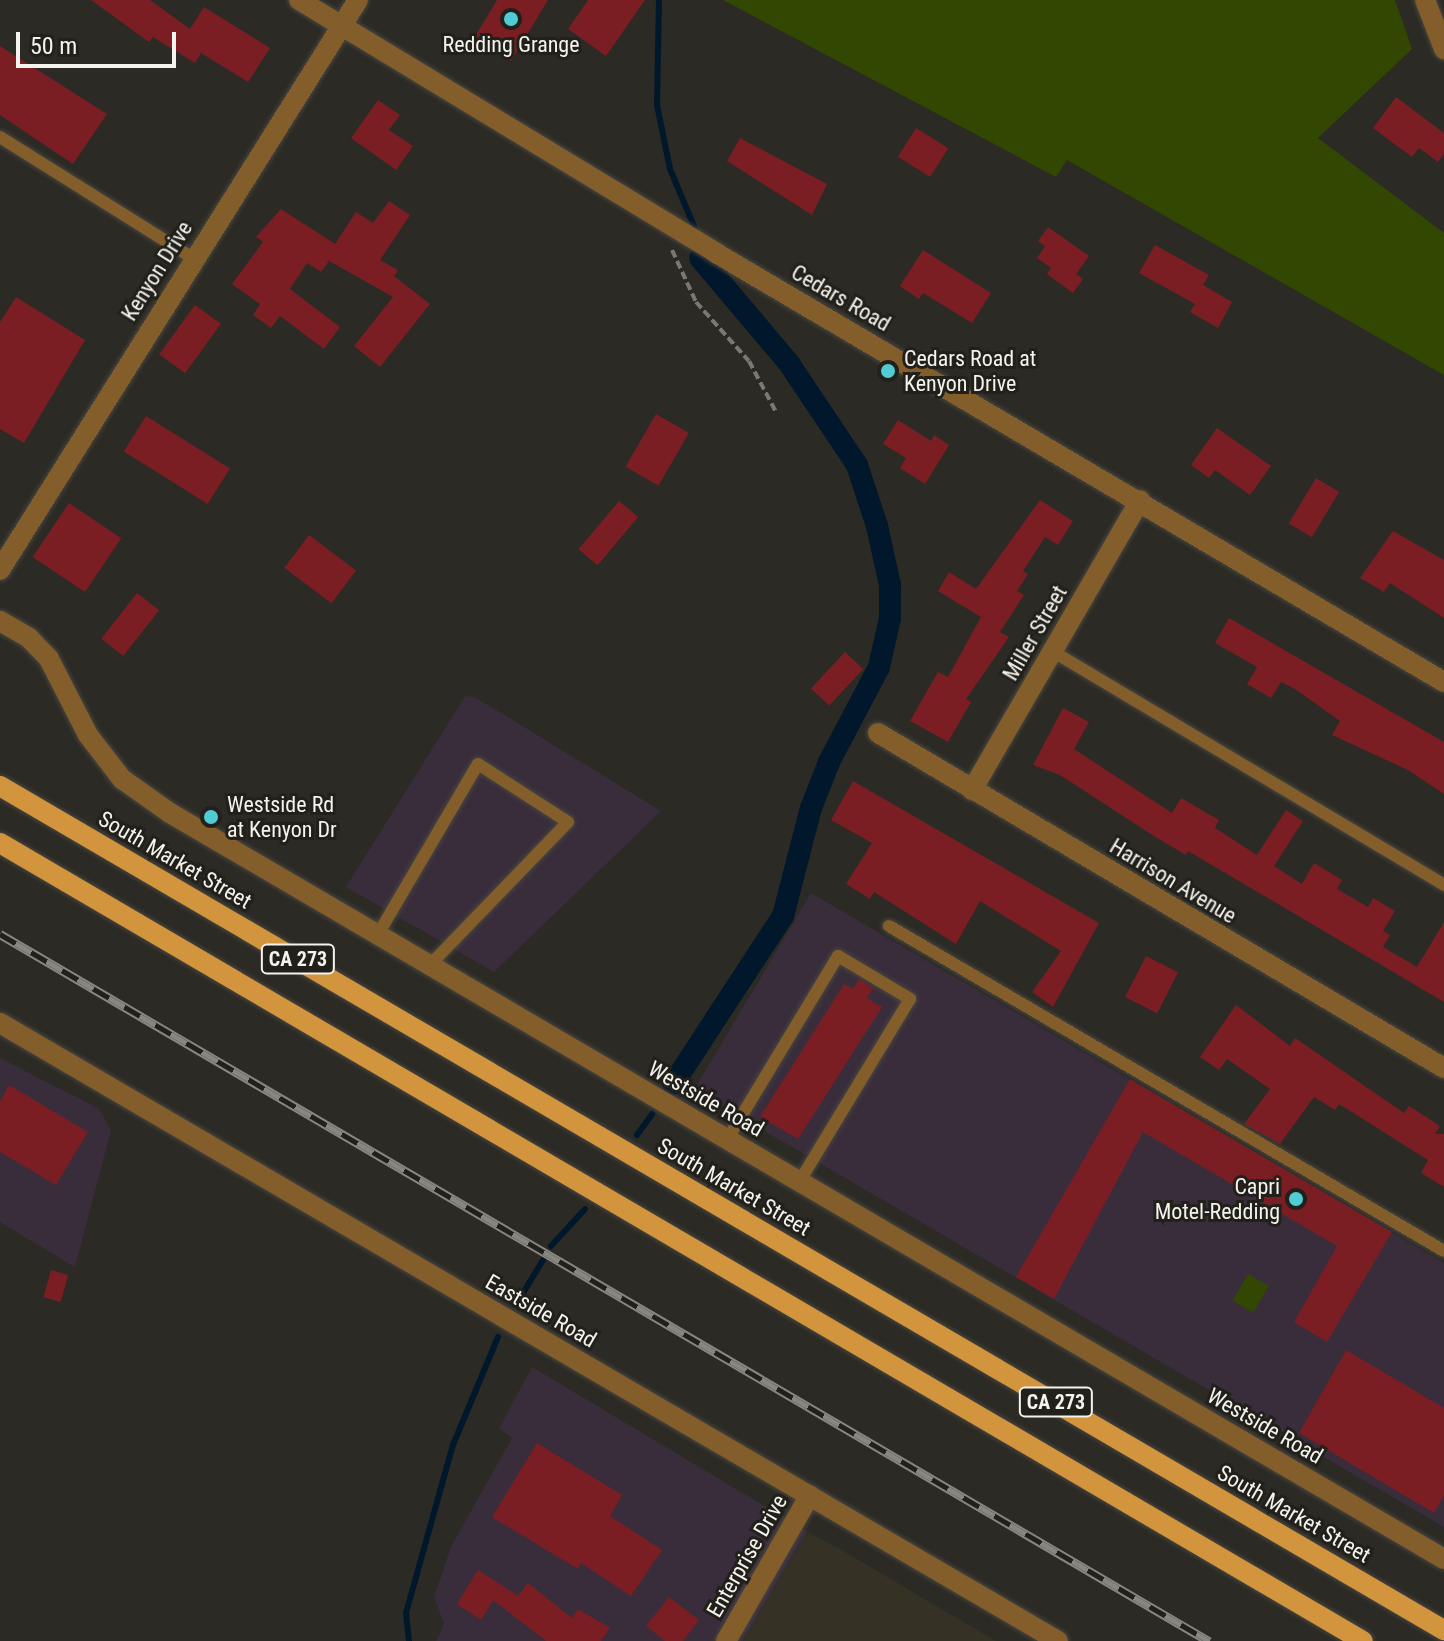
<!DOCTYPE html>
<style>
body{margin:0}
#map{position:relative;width:1444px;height:1641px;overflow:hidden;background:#2c2a24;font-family:"Roboto Condensed",sans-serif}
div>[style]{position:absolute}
.commercial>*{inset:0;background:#392d3b}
.built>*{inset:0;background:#353125}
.green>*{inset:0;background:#324702;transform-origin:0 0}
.stream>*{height:6px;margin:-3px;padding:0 3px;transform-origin:3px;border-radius:3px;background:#01172b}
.canal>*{height:22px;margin:-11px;padding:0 11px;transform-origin:11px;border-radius:11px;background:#01172b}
.building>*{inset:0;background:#7a1e23;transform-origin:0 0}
.path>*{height:4px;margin-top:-2px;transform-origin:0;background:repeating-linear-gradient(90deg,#797872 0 8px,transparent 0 12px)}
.roads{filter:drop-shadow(0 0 2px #484640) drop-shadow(0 0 2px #484640)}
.service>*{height:12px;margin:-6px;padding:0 6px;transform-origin:6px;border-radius:6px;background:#845e2a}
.minor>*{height:20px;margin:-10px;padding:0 10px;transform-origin:10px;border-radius:10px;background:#845e2a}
.tertiary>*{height:20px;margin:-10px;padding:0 10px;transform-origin:10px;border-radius:10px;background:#845e2a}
.primary>*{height:20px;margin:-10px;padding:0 10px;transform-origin:10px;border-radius:10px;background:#d2943c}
.rail>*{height:9px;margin-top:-4.5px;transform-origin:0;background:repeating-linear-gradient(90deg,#22201a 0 18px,#878680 0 36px);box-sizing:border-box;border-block:2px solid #878680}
.dots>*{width:22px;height:22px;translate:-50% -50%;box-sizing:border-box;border:4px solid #22201a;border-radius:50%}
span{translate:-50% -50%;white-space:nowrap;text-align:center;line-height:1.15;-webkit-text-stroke:6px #22201a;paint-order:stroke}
.shield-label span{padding:2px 6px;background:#22201a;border:2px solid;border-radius:6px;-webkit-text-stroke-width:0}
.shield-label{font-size:20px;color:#f4f3ee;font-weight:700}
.poi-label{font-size:22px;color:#f4f3ee}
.left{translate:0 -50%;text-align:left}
.right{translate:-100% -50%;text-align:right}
.street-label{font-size:22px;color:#f4f3ee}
.scale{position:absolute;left:16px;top:32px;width:160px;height:36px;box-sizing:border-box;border:4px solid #f4f3ee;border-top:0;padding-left:10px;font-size:24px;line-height:28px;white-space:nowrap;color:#f4f3ee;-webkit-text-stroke:6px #22201a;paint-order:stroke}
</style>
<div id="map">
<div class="commercial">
<div style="clip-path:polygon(465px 696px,475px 697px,661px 811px,494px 972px,346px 887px)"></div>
<div style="clip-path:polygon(811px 893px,1444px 1263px,1444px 1527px,694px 1090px)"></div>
<div style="clip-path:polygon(0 1058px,99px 1109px,111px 1130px,75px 1267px,0 1222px)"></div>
<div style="clip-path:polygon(532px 1367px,808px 1532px,743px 1641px,436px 1641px,444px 1624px,434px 1597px,451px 1547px,512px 1438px,499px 1428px)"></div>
</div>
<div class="built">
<div style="clip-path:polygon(808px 1532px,845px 1552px,996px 1641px,743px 1641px)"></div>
</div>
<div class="green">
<div style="clip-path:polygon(723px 0,1395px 0,1412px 49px,1318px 138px,1444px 233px,1444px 375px,1067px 160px,1056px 177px)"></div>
<div style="left:1248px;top:1274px;width:24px;height:31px;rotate:30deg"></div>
</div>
<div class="stream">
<div style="left:659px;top:0;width:105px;rotate:91.1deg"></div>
<div style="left:657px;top:105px;width:65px;rotate:78.5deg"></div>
<div style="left:670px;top:169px;width:62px;rotate:67.2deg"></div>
<div style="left:637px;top:1135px;width:26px;rotate:-54deg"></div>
<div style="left:551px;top:1246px;width:50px;rotate:-47.4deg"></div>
<div style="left:517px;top:1303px;width:50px;rotate:-58.8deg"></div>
<div style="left:409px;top:1641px;width:28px;rotate:-96deg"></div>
<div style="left:406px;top:1613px;width:174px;rotate:-74.4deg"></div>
<div style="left:453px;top:1445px;width:117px;rotate:-67.4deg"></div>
</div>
<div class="canal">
<div style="left:673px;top:1084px;width:201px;rotate:-56.8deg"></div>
<div style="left:783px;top:916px;width:112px;rotate:-75.5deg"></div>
<div style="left:811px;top:808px;width:49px;rotate:-68.6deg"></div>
<div style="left:829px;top:762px;width:107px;rotate:-62.2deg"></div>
<div style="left:879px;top:667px;width:50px;rotate:-77.3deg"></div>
<div style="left:890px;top:618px;width:33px;rotate:-90deg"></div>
<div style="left:890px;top:585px;width:60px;rotate:-102.4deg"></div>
<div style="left:877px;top:526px;width:64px;rotate:-108.2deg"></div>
<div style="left:857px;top:465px;width:124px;rotate:-123.8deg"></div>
<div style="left:788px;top:362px;width:136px;rotate:-130.2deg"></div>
</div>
<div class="building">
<div style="clip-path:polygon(91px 0,150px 0,190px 29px,204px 7px,270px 48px,248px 82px,201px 53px,195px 63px,153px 37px,149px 42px)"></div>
<div style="clip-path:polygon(497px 0,548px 0,511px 61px,474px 38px)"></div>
<div style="clip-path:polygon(588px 0,645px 0,606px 56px,568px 29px)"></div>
<div style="clip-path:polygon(0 46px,107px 114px,73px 164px,0 115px)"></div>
<div style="clip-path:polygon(1396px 97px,1444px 133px,1444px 154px,1438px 162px,1419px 148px,1412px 157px,1373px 128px)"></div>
<div style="clip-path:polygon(378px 100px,400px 115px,389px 130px,413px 146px,396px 170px,351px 138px)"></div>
<div style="left:916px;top:128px;width:38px;height:34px;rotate:32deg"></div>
<div style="clip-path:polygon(740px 138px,827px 184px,812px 215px,727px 161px)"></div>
<div style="clip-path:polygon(389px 201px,410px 215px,380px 260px,398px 270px,394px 276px,430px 304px,380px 367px,354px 346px,393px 297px,329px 261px,321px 272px,307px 263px,290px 289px,340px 327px,324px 349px,280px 316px,271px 328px,253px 315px,260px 304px,232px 284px,263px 242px,256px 237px,281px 209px,335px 244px,356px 212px,373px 223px)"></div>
<div style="clip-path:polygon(1048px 227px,1089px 256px,1076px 274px,1083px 279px,1073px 293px,1047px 274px,1051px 268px,1037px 258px,1045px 246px,1038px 241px)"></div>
<div style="clip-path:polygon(1155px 245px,1209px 275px,1203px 285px,1232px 302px,1218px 328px,1190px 312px,1195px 304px,1139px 273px)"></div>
<div style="clip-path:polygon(923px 250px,991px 293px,972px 323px,923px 293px,919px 299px,900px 286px)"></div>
<div style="clip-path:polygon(16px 297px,85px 340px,24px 443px,0 429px,0 322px)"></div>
<div style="left:195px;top:305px;width:32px;height:61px;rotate:36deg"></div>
<div style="left:656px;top:414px;width:38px;height:61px;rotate:30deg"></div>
<div style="left:146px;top:416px;width:99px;height:42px;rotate:32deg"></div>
<div style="clip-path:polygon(898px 420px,931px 441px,934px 435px,949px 445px,925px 484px,900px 468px,906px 458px,883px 444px)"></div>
<div style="clip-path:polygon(1217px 428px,1271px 466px,1250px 495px,1215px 470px,1209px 478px,1191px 465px)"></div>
<div style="left:1316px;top:478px;width:27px;height:53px;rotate:31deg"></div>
<div style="clip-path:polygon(1040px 500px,1073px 521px,1058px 545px,1045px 537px,1023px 571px,1028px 574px,1017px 591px,1024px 595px,1000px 632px,1009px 637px,966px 699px,971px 702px,948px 742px,910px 721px,938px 672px,948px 677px,981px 617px,938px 591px,949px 572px,976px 589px)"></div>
<div style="left:619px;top:501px;width:25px;height:63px;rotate:40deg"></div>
<div style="left:69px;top:503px;width:63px;height:65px;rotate:34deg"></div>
<div style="clip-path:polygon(1393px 531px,1444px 560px,1444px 618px,1390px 583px,1384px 592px,1360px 578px)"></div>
<div style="left:309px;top:535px;width:59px;height:41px;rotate:37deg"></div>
<div style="left:137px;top:593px;width:28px;height:58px;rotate:38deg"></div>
<div style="clip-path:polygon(1229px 618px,1444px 742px,1444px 794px,1408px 770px,1332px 735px,1340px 721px,1295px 689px,1281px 682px,1271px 698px,1247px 684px,1257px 667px,1215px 643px)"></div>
<div style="left:845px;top:652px;width:25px;height:50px;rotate:43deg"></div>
<div style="clip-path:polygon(1063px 708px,1089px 722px,1074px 749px,1172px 813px,1181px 798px,1219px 820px,1215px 828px,1257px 855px,1286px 810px,1303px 821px,1274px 866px,1302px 884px,1314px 863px,1342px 880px,1337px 889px,1368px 907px,1373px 898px,1395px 911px,1383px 931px,1390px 935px,1383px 947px,1417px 967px,1444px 922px,1444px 1002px,1188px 851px,1186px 855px,1157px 838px,1060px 775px,1033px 765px)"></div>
<div style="clip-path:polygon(853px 781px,1099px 923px,1053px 1007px,1032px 992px,1061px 951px,980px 901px,956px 944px,874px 892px,870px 899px,846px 884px,872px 843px,831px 820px)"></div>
<div style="left:1146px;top:956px;width:36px;height:46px;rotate:27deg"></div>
<div style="clip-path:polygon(859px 979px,873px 988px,867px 998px,882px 1007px,798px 1139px,760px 1117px,844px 984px,853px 989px)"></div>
<div style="clip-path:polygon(1236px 1005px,1290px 1046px,1295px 1038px,1404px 1113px,1409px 1106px,1440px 1126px,1435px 1134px,1444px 1134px,1444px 1187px,1421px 1173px,1428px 1160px,1339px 1104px,1335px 1110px,1314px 1097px,1280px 1144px,1244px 1124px,1270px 1089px,1227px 1059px,1219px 1070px,1200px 1057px)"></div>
<div style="clip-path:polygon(1130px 1079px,1392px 1232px,1327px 1342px,1294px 1322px,1337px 1246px,1143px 1132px,1054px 1299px,1016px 1277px)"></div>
<div style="clip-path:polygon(9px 1085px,88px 1132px,56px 1185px,0 1152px,0 1102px)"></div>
<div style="left:51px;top:1270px;width:18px;height:28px;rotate:16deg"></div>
<div style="clip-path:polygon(1346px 1350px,1444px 1408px,1444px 1495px,1434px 1513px,1299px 1433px)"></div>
<div style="clip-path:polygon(537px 1443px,622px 1495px,610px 1516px,662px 1550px,631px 1596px,581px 1563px,578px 1569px,492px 1517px)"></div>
<div style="clip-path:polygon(478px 1570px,518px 1596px,528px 1583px,572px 1618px,578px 1609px,610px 1628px,601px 1641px,546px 1641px,493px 1600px,481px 1620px,457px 1604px)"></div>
<div style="clip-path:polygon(669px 1597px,699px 1620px,683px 1641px,665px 1641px,646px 1626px)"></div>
</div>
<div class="path">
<div style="left:672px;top:250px;width:57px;rotate:65.2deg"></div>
<div style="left:696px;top:302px;width:79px;rotate:48.1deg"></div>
<div style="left:749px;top:361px;width:58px;rotate:62.1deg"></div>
</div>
<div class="roads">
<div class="service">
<div style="left:0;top:137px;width:228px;rotate:32.1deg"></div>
<div style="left:1052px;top:651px;width:457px;rotate:30.8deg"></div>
<div style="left:889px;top:926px;width:643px;rotate:30.35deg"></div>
<div style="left:377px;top:936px;width:199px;rotate:-59.6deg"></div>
<div style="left:478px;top:764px;width:107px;rotate:32.8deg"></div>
<div style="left:568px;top:822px;width:200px;rotate:134deg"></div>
<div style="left:727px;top:1140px;width:215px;rotate:-58.9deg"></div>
<div style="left:838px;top:956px;width:84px;rotate:30.8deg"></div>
<div style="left:910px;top:999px;width:214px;rotate:121.2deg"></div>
</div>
<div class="minor">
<div style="left:299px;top:0;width:488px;rotate:31.2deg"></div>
<div style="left:716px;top:253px;width:845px;rotate:30.51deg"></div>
<div style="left:1425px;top:0;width:53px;rotate:68.8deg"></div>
<div style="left:0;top:570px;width:673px;rotate:-57.87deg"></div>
<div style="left:878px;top:733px;width:658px;rotate:30.62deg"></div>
<div style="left:972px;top:790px;width:335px;rotate:-59.9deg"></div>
<div style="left:726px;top:1641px;width:168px;rotate:-60.1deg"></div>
</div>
<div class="tertiary">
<div style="left:0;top:621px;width:34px;rotate:30deg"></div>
<div style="left:29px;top:638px;width:29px;rotate:46deg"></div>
<div style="left:49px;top:659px;width:85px;rotate:62.8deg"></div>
<div style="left:88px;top:735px;width:56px;rotate:52.3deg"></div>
<div style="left:122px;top:779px;width:59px;rotate:35.3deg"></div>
<div style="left:170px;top:813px;width:1476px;rotate:30.35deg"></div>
<div style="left:0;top:1023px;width:1225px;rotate:30.29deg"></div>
</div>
<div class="primary">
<div style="left:0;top:786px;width:1673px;rotate:30.31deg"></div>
<div style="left:0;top:843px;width:1579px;rotate:30.35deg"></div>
</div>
</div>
<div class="rail">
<div style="left:0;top:934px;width:1401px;rotate:30.32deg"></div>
</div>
<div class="dots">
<div style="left:511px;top:19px;background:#51ccd4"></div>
<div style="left:888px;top:371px;background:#51ccd4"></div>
<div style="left:211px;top:817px;background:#51ccd4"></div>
<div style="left:1296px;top:1199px;background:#51ccd4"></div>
</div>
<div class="shield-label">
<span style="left:298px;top:959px">CA 273</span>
<span style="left:1056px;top:1402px">CA 273</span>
</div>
<div class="poi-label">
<span style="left:511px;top:45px">Redding Grange</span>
<span class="left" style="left:904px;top:371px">Cedars Road at<br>Kenyon Drive</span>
<span class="left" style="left:227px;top:817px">Westside Rd<br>at Kenyon Dr</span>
<span class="right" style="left:1280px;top:1199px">Capri<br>Motel-Redding</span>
</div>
<div class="street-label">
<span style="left:157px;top:271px;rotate:-58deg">Kenyon Drive</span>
<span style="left:841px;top:298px;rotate:30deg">Cedars Road</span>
<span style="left:1035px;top:633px;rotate:-60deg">Miller Street</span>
<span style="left:175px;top:860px;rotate:30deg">South Market Street</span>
<span style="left:1173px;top:881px;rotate:31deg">Harrison Avenue</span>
<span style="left:706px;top:1099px;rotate:30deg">Westside Road</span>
<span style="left:734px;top:1187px;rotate:30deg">South Market Street</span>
<span style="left:541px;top:1311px;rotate:30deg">Eastside Road</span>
<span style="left:1265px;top:1426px;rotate:30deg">Westside Road</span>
<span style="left:1294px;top:1514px;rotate:30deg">South Market Street</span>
<span style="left:747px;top:1556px;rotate:-60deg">Enterprise Drive</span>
</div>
<div class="scale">50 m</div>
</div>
